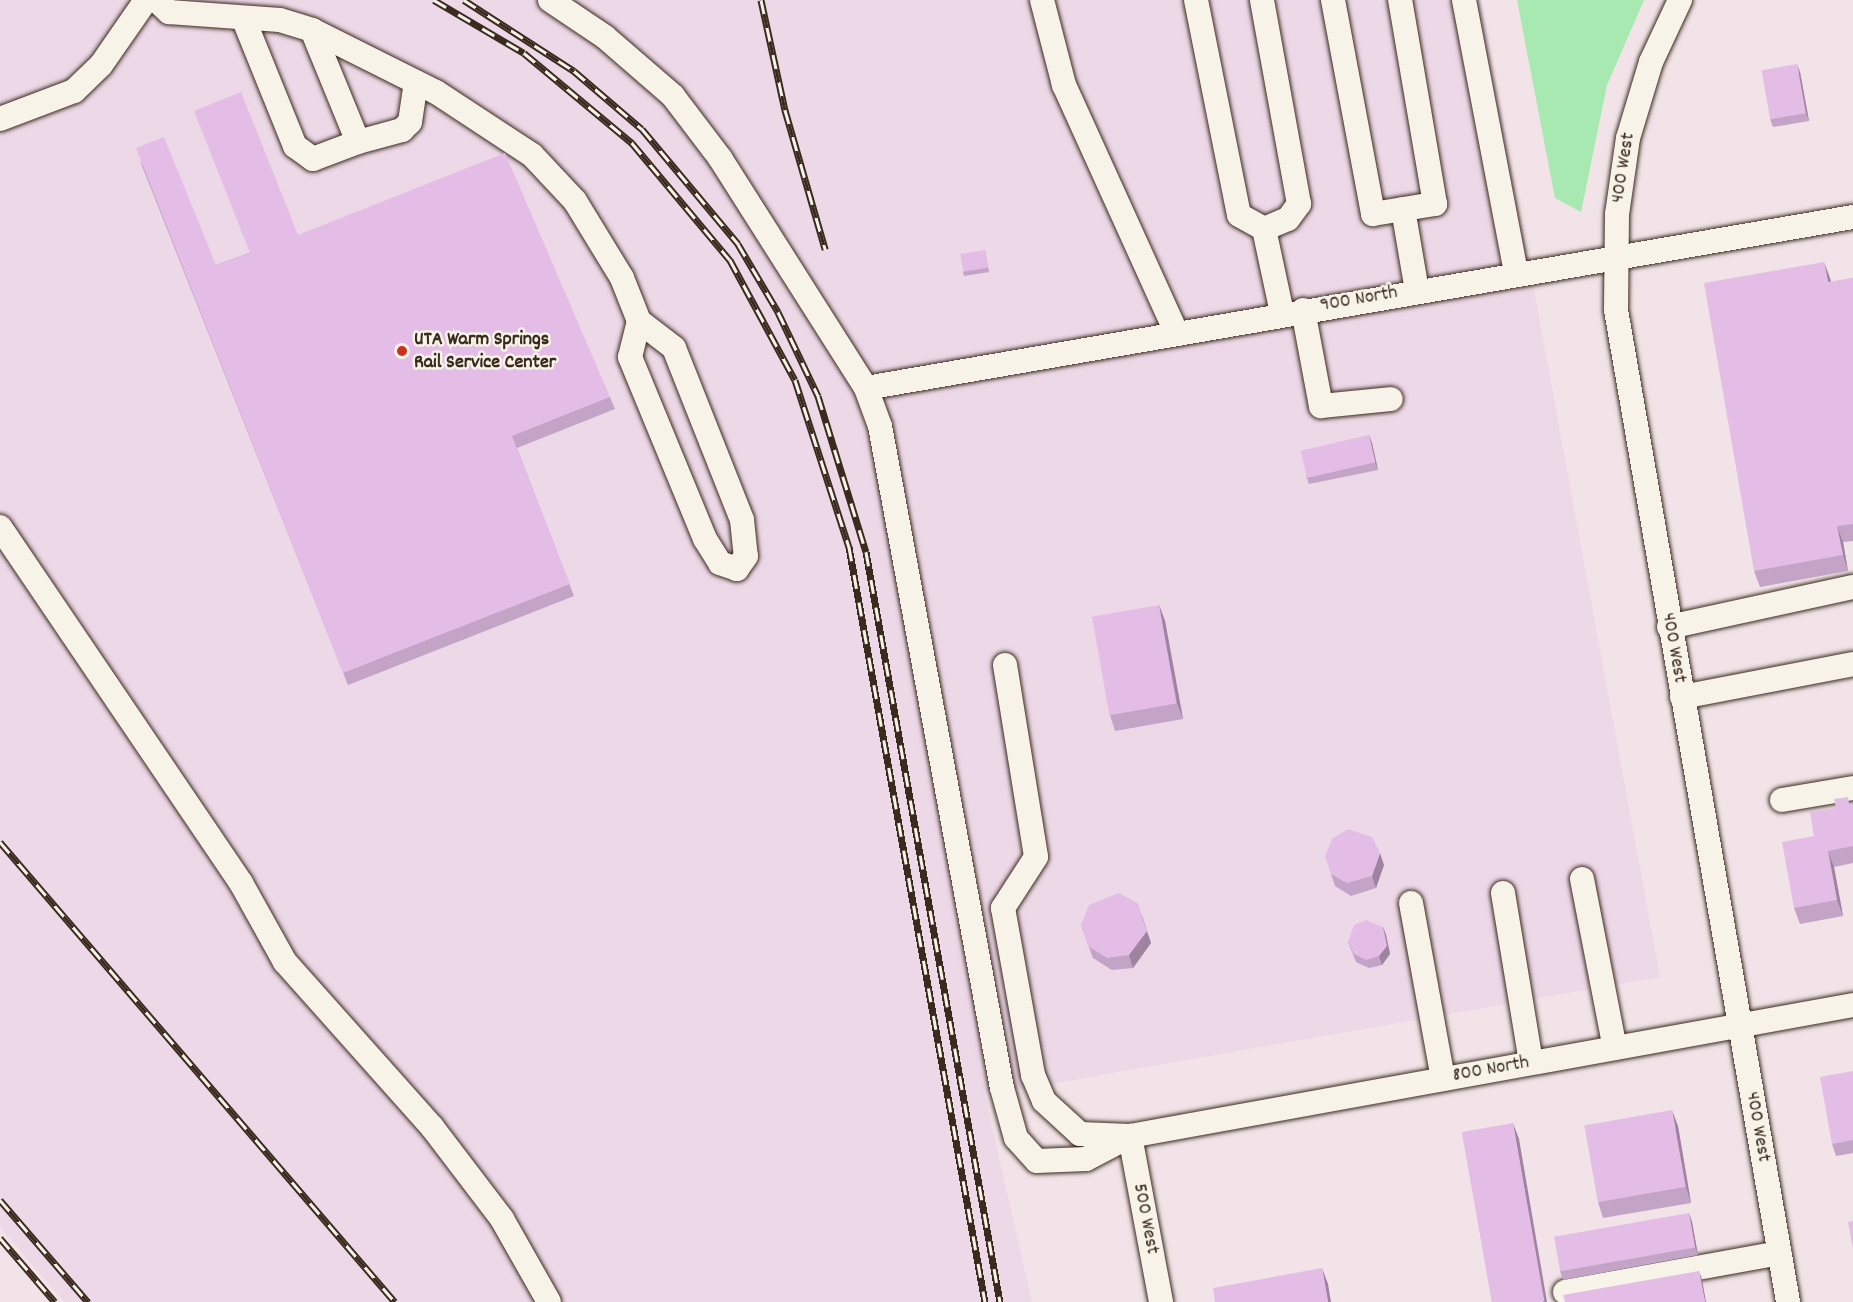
<!DOCTYPE html>
<style>
body{margin:0}
#map{position:relative;width:1853px;height:1302px;overflow:hidden;background:#f1e3e7;font-family:Dekko,sans-serif}
div>[style]{position:absolute}
.built>*{inset:0;background:#edd8e7}
.green>*{inset:0;background:#a8e8b1}
.roads{filter:drop-shadow(0 0 2px #3b2a1e) drop-shadow(0 0 2px #3b2a1e)}
.minor>*{height:24px;margin:-12px;padding:0 12px;transform-origin:12px;border-radius:12px;background:#f7f3e8}
.rail>*{height:7px;margin-top:-3.5px;transform-origin:0;background:repeating-linear-gradient(90deg,#f7f3e8 0 14px,#3b2a1e 0 28px);box-sizing:border-box;border-block:2px solid #3b2a1e}
.wall>*{inset:0;background:#c3a3c6}
.shaded-wall>*{inset:0;background:#9f84a1}
.building>*{inset:0;background:#e3bde6;transform-origin:0 0}
.dots>*{width:16px;height:16px;translate:-50% -50%;box-sizing:border-box;border:3px solid #f7f3e8;border-radius:50%}
span{translate:-50% -50%;white-space:nowrap;text-align:center;line-height:1.15;-webkit-text-stroke:5px #f7f3e8;paint-order:stroke}
.street-label{font-size:20px;color:#3b2a1e}
.poi-label{font-size:20px;color:#3b2a1e;font-weight:700}
.left{translate:0 -50%;text-align:left}
</style>
<div id="map">
<div class="built">
<div style="clip-path:polygon(0 0,1481px 0,1660px 977px,1022px 1089px,984px 1091px,1032px 1302px,64px 1302px,0 1227px)"></div>
</div>
<div class="green">
<div style="clip-path:polygon(1517px 0,1644px 0,1607px 85px,1581px 212px,1555px 198px)"></div>
</div>
<div class="roads">
<div class="minor">
<div style="left:156px;top:0;width:18px;rotate:43deg"></div>
<div style="left:169px;top:12px;width:111px;rotate:4.1deg"></div>
<div style="left:280px;top:20px;width:34px;rotate:17deg"></div>
<div style="left:312px;top:30px;width:139px;rotate:26.6deg"></div>
<div style="left:436px;top:92px;width:115px;rotate:33.3deg"></div>
<div style="left:532px;top:155px;width:63px;rotate:46.9deg"></div>
<div style="left:575px;top:201px;width:90px;rotate:58.6deg"></div>
<div style="left:622px;top:278px;width:46px;rotate:68.4deg"></div>
<div style="left:639px;top:321px;width:44px;rotate:37.6deg"></div>
<div style="left:674px;top:348px;width:185px;rotate:68.4deg"></div>
<div style="left:742px;top:520px;width:36px;rotate:84deg"></div>
<div style="left:746px;top:556px;width:16px;rotate:125deg"></div>
<div style="left:737px;top:569px;width:18px;rotate:-161deg"></div>
<div style="left:720px;top:563px;width:28px;rotate:-122deg"></div>
<div style="left:705px;top:539px;width:197px;rotate:-112.4deg"></div>
<div style="left:630px;top:357px;width:37px;rotate:-76deg"></div>
<div style="left:550px;top:0;width:66px;rotate:33.9deg"></div>
<div style="left:605px;top:37px;width:90px;rotate:40.9deg"></div>
<div style="left:673px;top:96px;width:78px;rotate:52.8deg"></div>
<div style="left:720px;top:158px;width:272px;rotate:57.6deg"></div>
<div style="left:866px;top:388px;width:40px;rotate:69.8deg"></div>
<div style="left:880px;top:426px;width:673px;rotate:79.56deg"></div>
<div style="left:1002px;top:1088px;width:52px;rotate:74.4deg"></div>
<div style="left:1016px;top:1138px;width:31px;rotate:48deg"></div>
<div style="left:1037px;top:1161px;width:49px;rotate:-2.3deg"></div>
<div style="left:1086px;top:1159px;width:50px;rotate:-27.6deg"></div>
<div style="left:1042px;top:0;width:88px;rotate:75.5deg"></div>
<div style="left:1064px;top:85px;width:271px;rotate:65.6deg"></div>
<div style="left:1196px;top:0;width:219px;rotate:78.7deg"></div>
<div style="left:1239px;top:215px;width:29px;rotate:29deg"></div>
<div style="left:1264px;top:229px;width:26px;rotate:-23deg"></div>
<div style="left:1288px;top:219px;width:19px;rotate:-54deg"></div>
<div style="left:1299px;top:204px;width:207px;rotate:-100.3deg"></div>
<div style="left:1333px;top:0;width:218px;rotate:79.4deg"></div>
<div style="left:1373px;top:214px;width:63px;rotate:-9.2deg"></div>
<div style="left:1435px;top:204px;width:207px;rotate:-99.7deg"></div>
<div style="left:1464px;top:0;width:278px;rotate:79.2deg"></div>
<div style="left:1680px;top:0;width:68px;rotate:115.1deg"></div>
<div style="left:1651px;top:62px;width:79px;rotate:106.8deg"></div>
<div style="left:1628px;top:138px;width:77px;rotate:98.2deg"></div>
<div style="left:1617px;top:214px;width:96px;rotate:90.6deg"></div>
<div style="left:1616px;top:310px;width:1007px;rotate:80.16deg"></div>
<div style="left:244px;top:20px;width:136px;rotate:68deg"></div>
<div style="left:295px;top:146px;width:22px;rotate:36deg"></div>
<div style="left:313px;top:159px;width:48px;rotate:-20.7deg"></div>
<div style="left:358px;top:142px;width:121px;rotate:-112.3deg"></div>
<div style="left:0;top:119px;width:79px;rotate:-20.7deg"></div>
<div style="left:74px;top:91px;width:37px;rotate:-44deg"></div>
<div style="left:101px;top:65px;width:79px;rotate:-55.3deg"></div>
<div style="left:358px;top:142px;width:46px;rotate:-15.3deg"></div>
<div style="left:402px;top:130px;width:11px;rotate:-45deg"></div>
<div style="left:410px;top:122px;width:40px;rotate:-81.5deg"></div>
<div style="left:1403px;top:209px;width:83px;rotate:80.3deg"></div>
<div style="left:1264px;top:229px;width:86px;rotate:77.9deg"></div>
<div style="left:1303px;top:310px;width:98px;rotate:79.4deg"></div>
<div style="left:1321px;top:406px;width:70px;rotate:-5.7deg"></div>
<div style="left:866px;top:388px;width:1002px;rotate:-9.83deg"></div>
<div style="left:0;top:527px;width:430px;rotate:55.9deg"></div>
<div style="left:241px;top:883px;width:90px;rotate:60.9deg"></div>
<div style="left:285px;top:962px;width:221px;rotate:48.3deg"></div>
<div style="left:432px;top:1127px;width:116px;rotate:52.7deg"></div>
<div style="left:502px;top:1219px;width:95px;rotate:60.5deg"></div>
<div style="left:1669px;top:627px;width:188px;rotate:-12.3deg"></div>
<div style="left:1005px;top:665px;width:194px;rotate:80.8deg"></div>
<div style="left:1036px;top:857px;width:61px;rotate:122.9deg"></div>
<div style="left:1003px;top:908px;width:170px;rotate:79.8deg"></div>
<div style="left:1033px;top:1075px;width:28px;rotate:67deg"></div>
<div style="left:1044px;top:1101px;width:49px;rotate:42.5deg"></div>
<div style="left:1080px;top:1134px;width:50px;rotate:2.3deg"></div>
<div style="left:1130px;top:1136px;width:735px;rotate:-10.27deg"></div>
<div style="left:1682px;top:697px;width:174px;rotate:-10.9deg"></div>
<div style="left:1782px;top:800px;width:72px;rotate:-9.6deg"></div>
<div style="left:1582px;top:879px;width:172px;rotate:79deg"></div>
<div style="left:1503px;top:893px;width:172px;rotate:80.6deg"></div>
<div style="left:1411px;top:903px;width:179px;rotate:79.7deg"></div>
<div style="left:1130px;top:1136px;width:169px;rotate:79.4deg"></div>
<div style="left:1565px;top:1292px;width:218px;rotate:-10.3deg"></div>
</div>
</div>
<div class="rail">
<div style="left:434px;top:0;width:104px;rotate:30.5deg"></div>
<div style="left:524px;top:53px;width:141px;rotate:39.8deg"></div>
<div style="left:632px;top:143px;width:153px;rotate:50.1deg"></div>
<div style="left:730px;top:260px;width:136px;rotate:61.6deg"></div>
<div style="left:795px;top:380px;width:176px;rotate:72.1deg"></div>
<div style="left:849px;top:547px;width:767px;rotate:79.79deg"></div>
<div style="left:464px;top:0;width:131px;rotate:32.8deg"></div>
<div style="left:574px;top:71px;width:89px;rotate:40.5deg"></div>
<div style="left:642px;top:129px;width:150px;rotate:50.1deg"></div>
<div style="left:738px;top:244px;width:79px;rotate:59.5deg"></div>
<div style="left:778px;top:312px;width:93px;rotate:64.5deg"></div>
<div style="left:818px;top:396px;width:163px;rotate:72.9deg"></div>
<div style="left:866px;top:552px;width:762px;rotate:79.87deg"></div>
<div style="left:761px;top:0;width:113px;rotate:77.7deg"></div>
<div style="left:785px;top:110px;width:145px;rotate:73.9deg"></div>
<div style="left:0;top:842px;width:606px;rotate:49.35deg"></div>
<div style="left:0;top:1200px;width:135px;rotate:49.2deg"></div>
<div style="left:0;top:1238px;width:84px;rotate:49.3deg"></div>
</div>
<div class="wall">
<div style="clip-path:polygon(1800px 72px,1809px 121px,1773px 127px,1770px 119px)"></div>
<div style="clip-path:polygon(140px 161px,216px 265px,298px 235px,610px 397px,615px 409px,517px 448px,574px 596px,348px 685px)"></div>
<div style="clip-path:polygon(985px 250px,989px 272px,964px 276px,963px 272px)"></div>
<div style="clip-path:polygon(1830px 278px,1831px 282px,1853px 278px,1853px 541px,1843px 542px,1848px 571px,1760px 587px,1754px 571px)"></div>
<div style="clip-path:polygon(1369px 435px,1372px 443px,1378px 470px,1309px 484px,1306px 476px)"></div>
<div style="clip-path:polygon(1159px 605px,1165px 621px,1183px 719px,1115px 731px,1110px 715px)"></div>
<div style="clip-path:polygon(1853px 804px,1853px 863px,1834px 867px,1843px 916px,1800px 924px,1794px 908px,1814px 836px,1836px 808px)"></div>
<div style="clip-path:polygon(1384px 865px,1376px 888px,1351px 896px,1335px 886px,1331px 874px)"></div>
<div style="clip-path:polygon(1142px 915px,1151px 943px,1133px 968px,1112px 970px,1093px 958px,1081px 925px)"></div>
<div style="clip-path:polygon(1383px 927px,1386px 935px,1390px 954px,1382px 965px,1369px 968px,1356px 962px,1348px 942px)"></div>
<div style="clip-path:polygon(1853px 1071px,1853px 1153px,1836px 1156px,1832px 1144px)"></div>
<div style="clip-path:polygon(1678px 1126px,1691px 1203px,1603px 1218px,1598px 1202px)"></div>
<div style="clip-path:polygon(1689px 1213px,1692px 1222px,1698px 1255px,1563px 1280px,1560px 1271px)"></div>
</div>
<div class="shaded-wall">
<div style="clip-path:polygon(1797px 64px,1800px 72px,1809px 121px,1806px 113px)"></div>
<div style="clip-path:polygon(1824px 262px,1830px 278px,1834px 298px,1828px 282px)"></div>
<div style="clip-path:polygon(1369px 435px,1372px 443px,1378px 470px,1375px 462px)"></div>
<div style="clip-path:polygon(1837px 526px,1843px 542px,1848px 571px,1843px 555px)"></div>
<div style="clip-path:polygon(1159px 605px,1165px 621px,1183px 719px,1177px 703px)"></div>
<div style="clip-path:polygon(1828px 851px,1834px 867px,1843px 916px,1837px 900px)"></div>
<div style="clip-path:polygon(1380px 853px,1384px 865px,1376px 888px,1372px 876px)"></div>
<div style="clip-path:polygon(1137px 903px,1151px 943px,1133px 968px,1129px 955px)"></div>
<div style="clip-path:polygon(1383px 927px,1386px 935px,1390px 954px,1382px 965px,1379px 956px)"></div>
<div style="clip-path:polygon(1672px 1110px,1678px 1126px,1691px 1203px,1686px 1187px)"></div>
<div style="clip-path:polygon(1513px 1123px,1519px 1139px,1547px 1302px,1543px 1302px)"></div>
<div style="clip-path:polygon(1689px 1213px,1692px 1222px,1698px 1255px,1695px 1247px)"></div>
<div style="clip-path:polygon(1322px 1268px,1328px 1284px,1331px 1302px,1328px 1302px)"></div>
<div style="clip-path:polygon(1699px 1271px,1702px 1279px,1706px 1302px,1705px 1302px)"></div>
</div>
<div class="building">
<div style="left:1797px;top:64px;width:50px;height:36px;rotate:80deg"></div>
<div style="clip-path:polygon(241px 92px,298px 235px,505px 153px,610px 397px,512px 436px,570px 584px,343px 673px,136px 148px,164px 137px,216px 265px,250px 253px,194px 111px)"></div>
<div style="left:985px;top:250px;width:18px;height:25px;rotate:81deg"></div>
<div style="clip-path:polygon(1824px 262px,1828px 282px,1853px 278px,1853px 524px,1837px 526px,1843px 555px,1754px 571px,1704px 283px)"></div>
<div style="left:1369px;top:435px;width:28px;height:70px;rotate:77deg"></div>
<div style="left:1159px;top:605px;width:100px;height:68px;rotate:80deg"></div>
<div style="clip-path:polygon(1848px 797px,1849px 804px,1853px 804px,1853px 846px,1828px 851px,1837px 900px,1794px 908px,1782px 842px,1814px 836px,1810px 812px,1836px 808px,1834px 799px)"></div>
<div style="clip-path:polygon(1348px 829px,1372px 837px,1380px 853px,1372px 876px,1347px 883px,1331px 874px,1325px 856px,1332px 839px)"></div>
<div style="clip-path:polygon(1119px 893px,1137px 903px,1147px 931px,1129px 955px,1107px 958px,1088px 946px,1081px 925px,1089px 905px)"></div>
<div style="clip-path:polygon(1366px 920px,1383px 927px,1387px 946px,1379px 956px,1366px 960px,1354px 954px,1348px 942px,1354px 925px)"></div>
<div style="clip-path:polygon(1853px 1071px,1853px 1140px,1832px 1144px,1820px 1077px)"></div>
<div style="left:1672px;top:1110px;width:78px;height:89px;rotate:80deg"></div>
<div style="left:1513px;top:1123px;width:181px;height:52px;rotate:80deg"></div>
<div style="left:1689px;top:1213px;width:35px;height:137px;rotate:80deg"></div>
<div style="clip-path:polygon(1853px 1221px,1853px 1249px,1848px 1222px)"></div>
<div style="clip-path:polygon(1322px 1268px,1328px 1302px,1215px 1302px,1213px 1288px)"></div>
<div style="clip-path:polygon(1699px 1271px,1705px 1302px,1565px 1302px,1563px 1295px)"></div>
</div>
<div class="dots">
<div style="left:402px;top:351px;background:#c8321e"></div>
</div>
<div class="street-label">
<span style="left:1624px;top:168px;rotate:-81deg">400 West</span>
<span style="left:1359px;top:300px;rotate:-10deg">900 North</span>
<span style="left:1673px;top:648px;rotate:80deg">400 West</span>
<span style="left:1491px;top:1070px;rotate:-10deg">800 North</span>
<span style="left:1757px;top:1127px;rotate:80deg">400 West</span>
<span style="left:1145px;top:1219px;rotate:79deg">500 West</span>
</div>
<div class="poi-label">
<span class="left" style="left:414px;top:352px">UTA Warm Springs<br>Rail Service Center</span>
</div>
</div>
